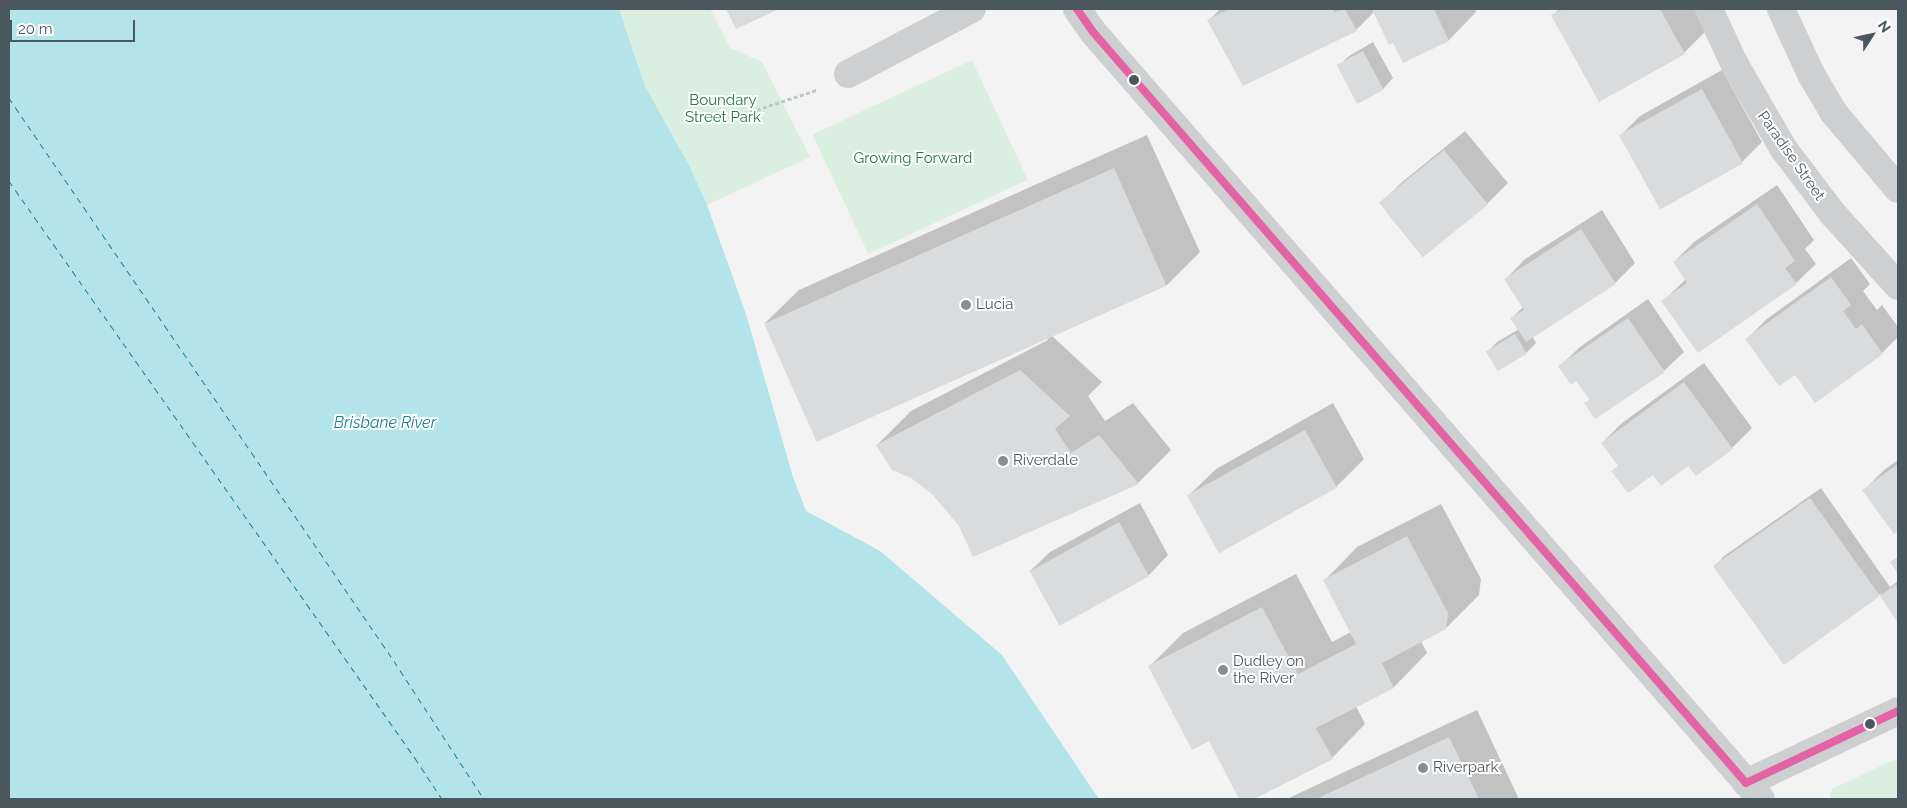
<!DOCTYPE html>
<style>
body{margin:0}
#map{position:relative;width:1907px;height:808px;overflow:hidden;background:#f3f3f3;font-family:Raleway,sans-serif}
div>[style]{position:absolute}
.green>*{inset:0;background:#daefe0;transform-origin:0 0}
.water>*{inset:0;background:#b3e4e9}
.shadow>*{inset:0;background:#0003}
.ferry>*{height:1px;margin-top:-0.5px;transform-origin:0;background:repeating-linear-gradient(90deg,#1a808c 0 6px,transparent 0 11px)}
.building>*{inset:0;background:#d9dbdc;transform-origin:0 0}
.path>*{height:3px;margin-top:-1.5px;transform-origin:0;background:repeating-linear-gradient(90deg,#bcc6c2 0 4px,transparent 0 6.5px)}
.minor>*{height:28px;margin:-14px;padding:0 14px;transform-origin:14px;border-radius:14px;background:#cdcfd0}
.bus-1>*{height:8px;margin:-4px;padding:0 4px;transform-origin:4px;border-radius:4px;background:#e463a4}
.dots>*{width:14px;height:14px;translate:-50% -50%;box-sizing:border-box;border:2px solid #fff;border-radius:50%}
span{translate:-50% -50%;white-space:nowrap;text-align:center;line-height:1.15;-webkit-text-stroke:4px #fff;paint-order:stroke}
.park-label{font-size:15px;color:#217a44}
.street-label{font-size:15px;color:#4b575e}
.poi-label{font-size:15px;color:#4b575e}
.left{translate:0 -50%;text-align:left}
.water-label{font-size:16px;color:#1a808c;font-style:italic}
.frame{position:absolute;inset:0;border:10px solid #4b575e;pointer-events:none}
.north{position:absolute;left:1847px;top:10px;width:50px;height:50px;-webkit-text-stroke:4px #fff;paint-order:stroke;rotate:55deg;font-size:14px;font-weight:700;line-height:20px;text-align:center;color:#4b575e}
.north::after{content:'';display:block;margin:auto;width:18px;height:22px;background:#4b575e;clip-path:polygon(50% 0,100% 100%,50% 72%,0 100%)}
.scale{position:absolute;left:10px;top:20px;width:125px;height:22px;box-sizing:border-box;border:2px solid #4b575e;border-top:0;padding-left:6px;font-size:15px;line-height:18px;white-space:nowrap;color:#4b575e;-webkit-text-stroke:4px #fff;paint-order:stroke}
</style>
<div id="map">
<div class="green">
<div style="clip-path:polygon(619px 9px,710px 9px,730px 48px,762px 62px,810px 157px,707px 205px,690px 167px,645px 86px)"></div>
<div style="left:972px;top:60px;width:132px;height:176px;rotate:65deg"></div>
<div style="clip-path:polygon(1898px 758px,1898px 799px,1829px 799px,1832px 789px)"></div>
</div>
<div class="water">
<div style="clip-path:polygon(9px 9px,619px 9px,645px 86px,690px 167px,707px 205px,746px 314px,793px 477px,806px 511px,880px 551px,1002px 655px,1099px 799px,9px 799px)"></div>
</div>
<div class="shadow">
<div style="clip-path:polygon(1220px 9px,1475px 9px,1476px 12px,1449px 40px,1404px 61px,1375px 11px,1356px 30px,1209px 20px)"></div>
<div style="clip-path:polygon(1559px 9px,1703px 9px,1712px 25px,1684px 53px,1599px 100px,1552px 16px)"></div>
<div style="clip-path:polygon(1373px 42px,1393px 78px,1383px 89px,1338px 66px,1349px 56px)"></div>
<div style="clip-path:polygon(1722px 70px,1762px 142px,1742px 162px,1620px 136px,1640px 116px)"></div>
<div style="clip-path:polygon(1465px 131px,1508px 183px,1488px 203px,1423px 255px,1381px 203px,1401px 183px)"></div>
<div style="clip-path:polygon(1147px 135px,1200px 252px,1167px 285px,1052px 336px,1102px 382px,1088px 396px,1105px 421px,1133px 403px,1171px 450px,1138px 483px,960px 525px,933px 493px,877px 445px,911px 411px,1048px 340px,1047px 338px,765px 323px,799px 290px)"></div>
<div style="clip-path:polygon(1777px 185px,1814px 240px,1805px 249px,1816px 264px,1796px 283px,1663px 301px,1686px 279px,1674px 262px,1694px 242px)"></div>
<div style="clip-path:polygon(1602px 210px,1635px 263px,1615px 283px,1532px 336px,1536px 343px,1526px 353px,1487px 352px,1497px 342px,1519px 329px,1512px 318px,1523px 307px,1506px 279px,1525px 259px)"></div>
<div style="clip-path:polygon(1851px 258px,1870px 284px,1863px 291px,1877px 310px,1882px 305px,1898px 327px,1898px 337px,1882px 353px,1816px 401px,1795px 373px,1747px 339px,1767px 319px)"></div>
<div style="clip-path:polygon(1648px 299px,1684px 352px,1664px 371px,1586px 403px,1590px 399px,1577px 380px,1560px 366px,1580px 347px)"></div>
<div style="clip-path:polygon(1704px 363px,1752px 428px,1732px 448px,1688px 464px,1653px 473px,1613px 471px,1619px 465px,1602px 443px,1622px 423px)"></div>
<div style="clip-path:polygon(1333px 403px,1364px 459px,1336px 487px,1219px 552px,1188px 496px,1216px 469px)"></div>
<div style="clip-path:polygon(1898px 460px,1898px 529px,1894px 532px,1864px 490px,1884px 470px)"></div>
<div style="clip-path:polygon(1821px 488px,1890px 587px,1898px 581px,1898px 620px,1880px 594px,1784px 664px,1714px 567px,1724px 556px)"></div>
<div style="clip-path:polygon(1140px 503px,1168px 555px,1149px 575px,1059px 624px,1030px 571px,1050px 552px)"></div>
<div style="clip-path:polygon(1441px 504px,1481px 579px,1479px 595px,1446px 628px,1421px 641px,1427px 653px,1394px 687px,1356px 706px,1365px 724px,1332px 758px,1252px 799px,1240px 799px,1209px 740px,1149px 667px,1183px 633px,1296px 574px,1332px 642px,1351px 632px,1324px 581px,1357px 547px)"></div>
<div style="clip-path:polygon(1477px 710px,1519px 799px,1289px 799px,1291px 797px)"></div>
</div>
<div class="ferry">
<div style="left:9px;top:98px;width:682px;rotate:55.63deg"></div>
<div style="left:394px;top:661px;width:165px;rotate:56.9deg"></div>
<div style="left:9px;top:181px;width:706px;rotate:54.87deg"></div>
<div style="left:415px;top:758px;width:49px;rotate:56.6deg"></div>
</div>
<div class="building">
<div style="clip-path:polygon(726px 9px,779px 9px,736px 29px)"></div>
<div style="clip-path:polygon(1229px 9px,1333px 9px,1334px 12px,1345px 9px,1357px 31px,1243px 86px,1207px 20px)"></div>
<div style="clip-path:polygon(1372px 9px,1434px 9px,1449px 41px,1403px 63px,1393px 43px,1389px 45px)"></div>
<div style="clip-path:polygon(1563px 9px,1660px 9px,1685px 54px,1599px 102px,1551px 15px)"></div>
<div style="left:1363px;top:51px;width:44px;height:30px;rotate:62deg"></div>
<div style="left:1702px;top:89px;width:85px;height:95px;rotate:61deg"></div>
<div style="left:1444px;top:150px;width:70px;height:84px;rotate:51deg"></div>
<div style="left:1114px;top:168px;width:129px;height:383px;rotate:66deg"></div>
<div style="clip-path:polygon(1757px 204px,1795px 261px,1785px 268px,1797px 284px,1698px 353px,1661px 301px,1687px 283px,1673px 262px)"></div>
<div style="clip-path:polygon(1581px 229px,1616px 284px,1526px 342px,1510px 318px,1524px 310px,1504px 279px)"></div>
<div style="clip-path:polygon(1831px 277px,1851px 305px,1843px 311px,1856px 329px,1862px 324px,1883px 354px,1815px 403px,1795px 375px,1779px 386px,1745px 339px)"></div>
<div style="clip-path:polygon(1628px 318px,1665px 372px,1595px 419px,1584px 403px,1590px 400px,1576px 381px,1571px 385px,1558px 366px)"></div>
<div style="left:1515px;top:334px;width:23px;height:34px;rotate:59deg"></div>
<div style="clip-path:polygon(1020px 370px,1070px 416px,1055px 429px,1071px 453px,1099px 435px,1139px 484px,973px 557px,959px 526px,932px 494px,911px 478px,892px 470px,876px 445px)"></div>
<div style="clip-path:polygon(1684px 382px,1733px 449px,1696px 476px,1688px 466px,1661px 486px,1653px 475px,1628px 493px,1611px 471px,1618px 466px,1601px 443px)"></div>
<div style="left:1305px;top:430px;width:66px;height:135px;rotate:61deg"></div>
<div style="clip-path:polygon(1898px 464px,1898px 531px,1894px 534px,1862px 490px)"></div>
<div style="clip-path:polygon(1810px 498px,1880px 596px,1895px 585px,1898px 589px,1898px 623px,1880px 596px,1784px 665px,1713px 566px)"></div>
<div style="left:1119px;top:522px;width:62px;height:102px;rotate:61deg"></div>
<div style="clip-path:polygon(1407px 536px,1448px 613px,1446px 629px,1382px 663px,1394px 688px,1316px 728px,1333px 759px,1254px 799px,1239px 799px,1209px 741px,1192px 750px,1148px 666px,1262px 607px,1298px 674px,1356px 644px,1323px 580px)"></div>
<div style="clip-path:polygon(1898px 557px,1898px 574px,1890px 562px)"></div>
<div style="clip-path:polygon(1449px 737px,1479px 799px,1316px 799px)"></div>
</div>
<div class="path">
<div style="left:734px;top:121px;width:4px;rotate:-124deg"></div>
<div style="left:732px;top:118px;width:89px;rotate:-18.4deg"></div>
</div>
<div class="minor">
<div style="left:1077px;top:9px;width:28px;rotate:55deg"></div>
<div style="left:1093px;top:32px;width:1017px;rotate:48.95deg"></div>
<div style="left:1709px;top:9px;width:60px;rotate:65.2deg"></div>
<div style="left:1734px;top:63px;width:98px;rotate:60deg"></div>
<div style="left:1783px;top:148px;width:83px;rotate:52.9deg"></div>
<div style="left:1833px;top:214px;width:97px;rotate:47.9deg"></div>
<div style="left:1781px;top:9px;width:72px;rotate:65.2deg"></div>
<div style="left:1811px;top:74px;width:45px;rotate:59.5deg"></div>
<div style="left:1834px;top:113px;width:99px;rotate:49.9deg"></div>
<div style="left:848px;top:74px;width:140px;rotate:-27.7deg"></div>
<div style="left:1746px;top:783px;width:168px;rotate:-25.3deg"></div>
</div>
<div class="bus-1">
<div style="left:1077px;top:9px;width:28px;rotate:55deg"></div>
<div style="left:1093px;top:32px;width:995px;rotate:48.99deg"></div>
<div style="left:1746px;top:783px;width:168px;rotate:-25.3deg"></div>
</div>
<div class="dots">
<div style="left:1134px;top:80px;background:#4b575e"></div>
<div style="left:966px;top:305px;background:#868e92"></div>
<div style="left:1003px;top:461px;background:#868e92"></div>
<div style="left:1223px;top:670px;background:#868e92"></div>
<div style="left:1870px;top:724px;background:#4b575e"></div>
<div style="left:1423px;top:768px;background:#868e92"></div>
</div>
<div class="park-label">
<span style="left:723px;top:109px">Boundary<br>Street Park</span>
<span style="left:913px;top:159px">Growing Forward</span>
</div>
<div class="street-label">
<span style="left:1791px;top:156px;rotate:55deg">Paradise Street</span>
</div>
<div class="poi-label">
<span class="left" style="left:976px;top:305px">Lucia</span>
<span class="left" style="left:1013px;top:461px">Riverdale</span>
<span class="left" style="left:1233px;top:670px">Dudley on<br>the River</span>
<span class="left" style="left:1433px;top:768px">Riverpark</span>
</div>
<div class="water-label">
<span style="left:385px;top:423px">Brisbane River</span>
</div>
<div class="frame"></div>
<div class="north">N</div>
<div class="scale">20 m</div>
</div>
